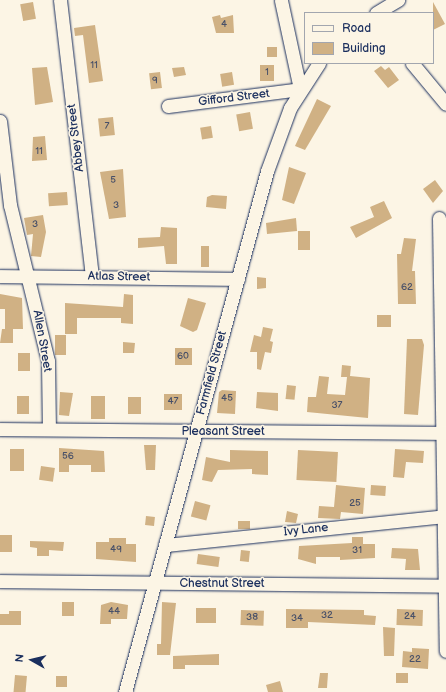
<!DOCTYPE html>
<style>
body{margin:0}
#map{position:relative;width:446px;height:692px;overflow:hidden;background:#fcf5e5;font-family:"Balsamiq Sans",sans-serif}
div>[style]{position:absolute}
.building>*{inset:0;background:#d0b184;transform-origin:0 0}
.roads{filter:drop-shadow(0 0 1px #1b2f5e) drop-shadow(0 0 1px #1b2f5e)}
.minor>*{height:13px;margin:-6.5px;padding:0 6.5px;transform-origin:6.5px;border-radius:6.5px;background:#fcf5e5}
span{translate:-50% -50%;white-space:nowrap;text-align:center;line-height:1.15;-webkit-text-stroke:3px #fcf5e5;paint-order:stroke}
.number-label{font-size:10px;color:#485068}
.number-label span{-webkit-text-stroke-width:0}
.street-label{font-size:12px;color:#1b2f5e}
.legend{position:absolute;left:304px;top:12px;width:130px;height:52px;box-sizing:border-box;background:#fcf5e5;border:1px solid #a2a6af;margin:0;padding:5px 7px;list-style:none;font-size:12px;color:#1b2f5e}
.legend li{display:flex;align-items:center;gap:8px;height:20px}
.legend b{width:20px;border:1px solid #a2a6af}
.north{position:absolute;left:12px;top:640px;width:40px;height:40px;-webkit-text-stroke:3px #fcf5e5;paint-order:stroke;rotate:278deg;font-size:11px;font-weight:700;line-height:16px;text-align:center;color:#1b2f5e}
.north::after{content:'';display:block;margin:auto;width:14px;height:18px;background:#1b2f5e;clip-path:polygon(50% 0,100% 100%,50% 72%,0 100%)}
</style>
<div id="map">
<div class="building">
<div style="left:33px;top:2px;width:17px;height:13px;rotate:80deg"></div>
<div style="clip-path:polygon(433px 2px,445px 24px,433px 30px)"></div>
<div style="clip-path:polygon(220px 15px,221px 18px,233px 15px,234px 33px,216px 33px,212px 17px)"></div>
<div style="clip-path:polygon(95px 25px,103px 81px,89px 83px,83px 35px,75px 36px,74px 28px)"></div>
<div style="left:267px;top:47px;width:10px;height:10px"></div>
<div style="left:260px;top:65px;width:14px;height:16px"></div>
<div style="clip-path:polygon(381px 66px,385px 70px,389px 67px,399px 80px,388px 88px,374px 71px)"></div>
<div style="clip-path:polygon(47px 67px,53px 102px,35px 105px,32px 68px)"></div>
<div style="clip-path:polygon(184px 67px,186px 75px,174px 77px,172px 68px)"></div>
<div style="left:160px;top:72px;width:16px;height:11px;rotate:83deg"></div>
<div style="left:232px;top:72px;width:13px;height:12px;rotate:81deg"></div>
<div style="clip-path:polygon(317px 99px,331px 106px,305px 150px,295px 146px)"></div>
<div style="left:250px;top:112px;width:17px;height:14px;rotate:80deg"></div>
<div style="left:113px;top:117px;width:18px;height:15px;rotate:84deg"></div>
<div style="left:211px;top:126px;width:12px;height:11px;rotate:81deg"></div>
<div style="clip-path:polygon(45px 136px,47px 160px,32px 161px,33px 137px)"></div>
<div style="clip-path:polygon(289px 167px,306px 173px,294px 204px,282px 200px)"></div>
<div style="clip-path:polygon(123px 169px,126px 217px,109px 219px,100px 172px)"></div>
<div style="clip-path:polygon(435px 180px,443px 191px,433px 203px,423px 189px)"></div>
<div style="left:67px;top:192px;width:13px;height:19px;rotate:86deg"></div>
<div style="clip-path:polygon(212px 195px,227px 196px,226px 209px,206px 207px,207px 197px)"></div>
<div style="clip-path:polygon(384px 201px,392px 218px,356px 238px,350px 227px,374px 217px,370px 207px)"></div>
<div style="clip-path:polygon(43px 215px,46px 232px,41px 257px,31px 256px,33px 234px,27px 235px,24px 218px)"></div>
<div style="clip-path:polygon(296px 218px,297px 231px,267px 234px,266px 223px)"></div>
<div style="clip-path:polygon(161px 227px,177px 228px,177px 264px,166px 264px,164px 246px,138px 248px,138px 238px,160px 237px)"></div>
<div style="left:298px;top:231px;width:12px;height:19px"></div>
<div style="clip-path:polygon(404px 238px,416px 239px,412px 271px,415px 271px,416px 304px,398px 304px,397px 254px,401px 254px)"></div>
<div style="left:201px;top:246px;width:8px;height:21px"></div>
<div style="clip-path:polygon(257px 277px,266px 278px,266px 288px,257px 289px)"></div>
<div style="clip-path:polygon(0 294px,22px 298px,23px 329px,5px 329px,5px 309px,0 309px)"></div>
<div style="clip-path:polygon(124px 294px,133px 295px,133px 324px,121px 323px,121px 318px,77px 318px,77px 334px,65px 334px,65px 303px,123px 307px)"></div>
<div style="clip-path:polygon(188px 298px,206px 303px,197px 330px,193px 332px,180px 326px)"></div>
<div style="left:377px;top:315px;width:14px;height:12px"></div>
<div style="clip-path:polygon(263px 327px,273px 329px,270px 341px,273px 342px,271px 353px,265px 352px,261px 370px,257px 369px,257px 352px,250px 352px,254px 335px,261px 337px)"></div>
<div style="clip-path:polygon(2px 329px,13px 329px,13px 343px,0 343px)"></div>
<div style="left:55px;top:335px;width:11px;height:20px"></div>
<div style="clip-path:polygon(407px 339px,422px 339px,424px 345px,418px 415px,404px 414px)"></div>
<div style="clip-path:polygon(123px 342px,135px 343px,134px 353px,123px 353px)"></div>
<div style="left:175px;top:348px;width:17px;height:17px"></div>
<div style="left:18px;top:353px;width:12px;height:18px"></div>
<div style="clip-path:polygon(342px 365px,351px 366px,350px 376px,370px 378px,368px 418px,307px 412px,308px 397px,316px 397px,319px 376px,329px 377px,327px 394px,345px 395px,347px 377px,341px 377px)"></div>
<div style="left:287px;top:385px;width:9px;height:14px;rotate:6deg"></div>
<div style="clip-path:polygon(222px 390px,236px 391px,235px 414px,217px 413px,219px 392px)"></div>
<div style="clip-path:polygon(60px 392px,73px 393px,69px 416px,59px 415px)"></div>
<div style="clip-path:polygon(257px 392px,278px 393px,278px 411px,256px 408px)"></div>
<div style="left:164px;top:394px;width:18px;height:16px"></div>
<div style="left:17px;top:396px;width:12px;height:18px"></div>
<div style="left:91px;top:396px;width:14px;height:23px"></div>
<div style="left:128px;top:397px;width:13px;height:17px"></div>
<div style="clip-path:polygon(144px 445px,156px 445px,155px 470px,146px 470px)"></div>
<div style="clip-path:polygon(59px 448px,104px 451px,105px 472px,91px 472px,91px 465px,69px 465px,69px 472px,59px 472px)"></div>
<div style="left:10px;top:449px;width:14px;height:22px"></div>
<div style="clip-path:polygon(395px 449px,424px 451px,423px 463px,406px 462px,404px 478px,393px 477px)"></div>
<div style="clip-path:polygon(230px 450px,268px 451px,268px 475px,252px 474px,252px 469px,218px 470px,212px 482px,202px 480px,206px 457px,230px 462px)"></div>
<div style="left:298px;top:450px;width:40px;height:30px;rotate:3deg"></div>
<div style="left:41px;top:466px;width:14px;height:14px;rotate:8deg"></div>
<div style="clip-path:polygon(336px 485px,365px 488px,363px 514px,341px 512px,340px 519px,318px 518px,319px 506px,334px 507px)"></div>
<div style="left:371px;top:485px;width:15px;height:10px;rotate:4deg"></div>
<div style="left:195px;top:501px;width:16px;height:16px;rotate:15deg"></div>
<div style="clip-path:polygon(287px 511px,298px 514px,296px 523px,285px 522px)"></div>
<div style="left:146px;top:516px;width:9px;height:9px;rotate:6deg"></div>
<div style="left:238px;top:521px;width:12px;height:8px"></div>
<div style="left:0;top:535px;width:12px;height:17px"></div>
<div style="clip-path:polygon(352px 537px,363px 537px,363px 544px,375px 544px,375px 558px,340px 560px,340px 557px,316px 557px,316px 564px,298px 559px,299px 546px,352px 543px)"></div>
<div style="clip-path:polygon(109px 538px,126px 538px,126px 544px,136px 544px,136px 562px,96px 559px,96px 542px,109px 542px)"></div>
<div style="clip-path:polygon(30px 541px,64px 542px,63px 551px,49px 550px,49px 556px,37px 556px,37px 548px,30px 547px)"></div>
<div style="clip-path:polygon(392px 548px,418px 549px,420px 570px,405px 570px,406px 559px,391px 558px)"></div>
<div style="left:241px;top:550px;width:9px;height:11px;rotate:6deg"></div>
<div style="left:198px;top:554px;width:22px;height:10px;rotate:8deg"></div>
<div style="left:62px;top:602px;width:12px;height:14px"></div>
<div style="clip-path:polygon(111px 602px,128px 605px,127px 619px,111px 619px,111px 624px,100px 624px,101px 605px)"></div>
<div style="clip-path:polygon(162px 602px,176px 603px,170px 655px,157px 655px,157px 644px,161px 644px)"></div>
<div style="left:196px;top:608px;width:20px;height:15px"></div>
<div style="clip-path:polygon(286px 609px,364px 610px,364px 615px,376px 616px,375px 625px,308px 622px,308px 628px,286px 628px)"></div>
<div style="left:397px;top:609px;width:26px;height:16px;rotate:2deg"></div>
<div style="left:241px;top:610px;width:23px;height:15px;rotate:2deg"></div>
<div style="clip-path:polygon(9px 611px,21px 611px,21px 625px,0 625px,0 614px,9px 614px)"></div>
<div style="clip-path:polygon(383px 627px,395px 628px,394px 656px,384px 656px)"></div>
<div style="clip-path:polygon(412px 648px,429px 649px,428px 669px,402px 667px,403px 651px,412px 652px)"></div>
<div style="clip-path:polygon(219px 654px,219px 665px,185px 665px,185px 669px,173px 669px,173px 656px)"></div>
<div style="clip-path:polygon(320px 673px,328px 673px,327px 688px,318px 688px)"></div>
<div style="left:396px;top:673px;width:12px;height:10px"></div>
<div style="left:15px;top:675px;width:12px;height:17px;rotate:5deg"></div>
<div style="left:56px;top:676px;width:11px;height:11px"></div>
<div style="clip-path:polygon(280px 681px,283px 692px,268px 692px,266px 685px)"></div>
</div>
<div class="roads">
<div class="minor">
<div style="left:60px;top:0;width:279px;rotate:83.4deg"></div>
<div style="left:376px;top:13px;width:26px;rotate:-31deg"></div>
<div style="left:412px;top:63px;width:53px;rotate:50.3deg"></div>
<div style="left:168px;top:106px;width:133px;rotate:-7.3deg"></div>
<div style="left:300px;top:89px;width:91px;rotate:-102.1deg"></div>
<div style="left:0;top:121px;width:85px;rotate:83.2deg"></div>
<div style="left:10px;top:205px;width:161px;rotate:76.3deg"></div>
<div style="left:48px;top:361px;width:68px;rotate:89.2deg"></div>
<div style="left:439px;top:218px;width:433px;rotate:89.1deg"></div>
<div style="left:0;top:276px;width:238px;rotate:0.7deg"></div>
<div style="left:0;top:429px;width:446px;rotate:0.5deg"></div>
<div style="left:165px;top:545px;width:282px;rotate:-5.9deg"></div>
<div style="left:0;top:581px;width:445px;rotate:0.6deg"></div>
<div style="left:125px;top:692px;width:540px;rotate:-74.75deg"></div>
<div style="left:267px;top:171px;width:67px;rotate:-69.9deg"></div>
<div style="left:290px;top:108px;width:54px;rotate:-57.2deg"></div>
</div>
</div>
<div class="number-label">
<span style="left:224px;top:25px">4</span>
<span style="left:94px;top:66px">11</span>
<span style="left:267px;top:73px">1</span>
<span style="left:155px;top:81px">9</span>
<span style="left:107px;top:127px">7</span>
<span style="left:39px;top:152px">11</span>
<span style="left:113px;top:181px">5</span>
<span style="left:116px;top:206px">3</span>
<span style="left:35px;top:225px">3</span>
<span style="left:407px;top:288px">62</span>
<span style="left:183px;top:357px">60</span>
<span style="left:227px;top:399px">45</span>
<span style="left:173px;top:402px">47</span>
<span style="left:337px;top:406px">37</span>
<span style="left:68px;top:457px">56</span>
<span style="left:355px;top:504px">25</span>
<span style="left:116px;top:550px">49</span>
<span style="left:357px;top:551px">31</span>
<span style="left:114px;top:612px">44</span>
<span style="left:327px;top:616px">32</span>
<span style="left:410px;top:617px">24</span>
<span style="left:252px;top:618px">38</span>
<span style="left:297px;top:619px">34</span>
<span style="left:415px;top:660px">22</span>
</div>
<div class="street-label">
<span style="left:234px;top:98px;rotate:-7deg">Gifford Street</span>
<span style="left:76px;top:138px;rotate:-97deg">Abbey Street</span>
<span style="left:119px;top:277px;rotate:1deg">Atlas Street</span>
<span style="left:42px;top:341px;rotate:80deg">Allen Street</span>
<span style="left:212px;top:373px;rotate:-75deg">Farmfield Street</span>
<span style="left:223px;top:432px">Pleasant Street</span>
<span style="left:306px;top:530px;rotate:-6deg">Ivy Lane</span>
<span style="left:222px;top:584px">Chestnut Street</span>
</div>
<ul class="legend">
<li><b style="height:5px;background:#fcf5e5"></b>Road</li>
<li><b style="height:11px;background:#d0b184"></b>Building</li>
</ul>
<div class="north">N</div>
</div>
